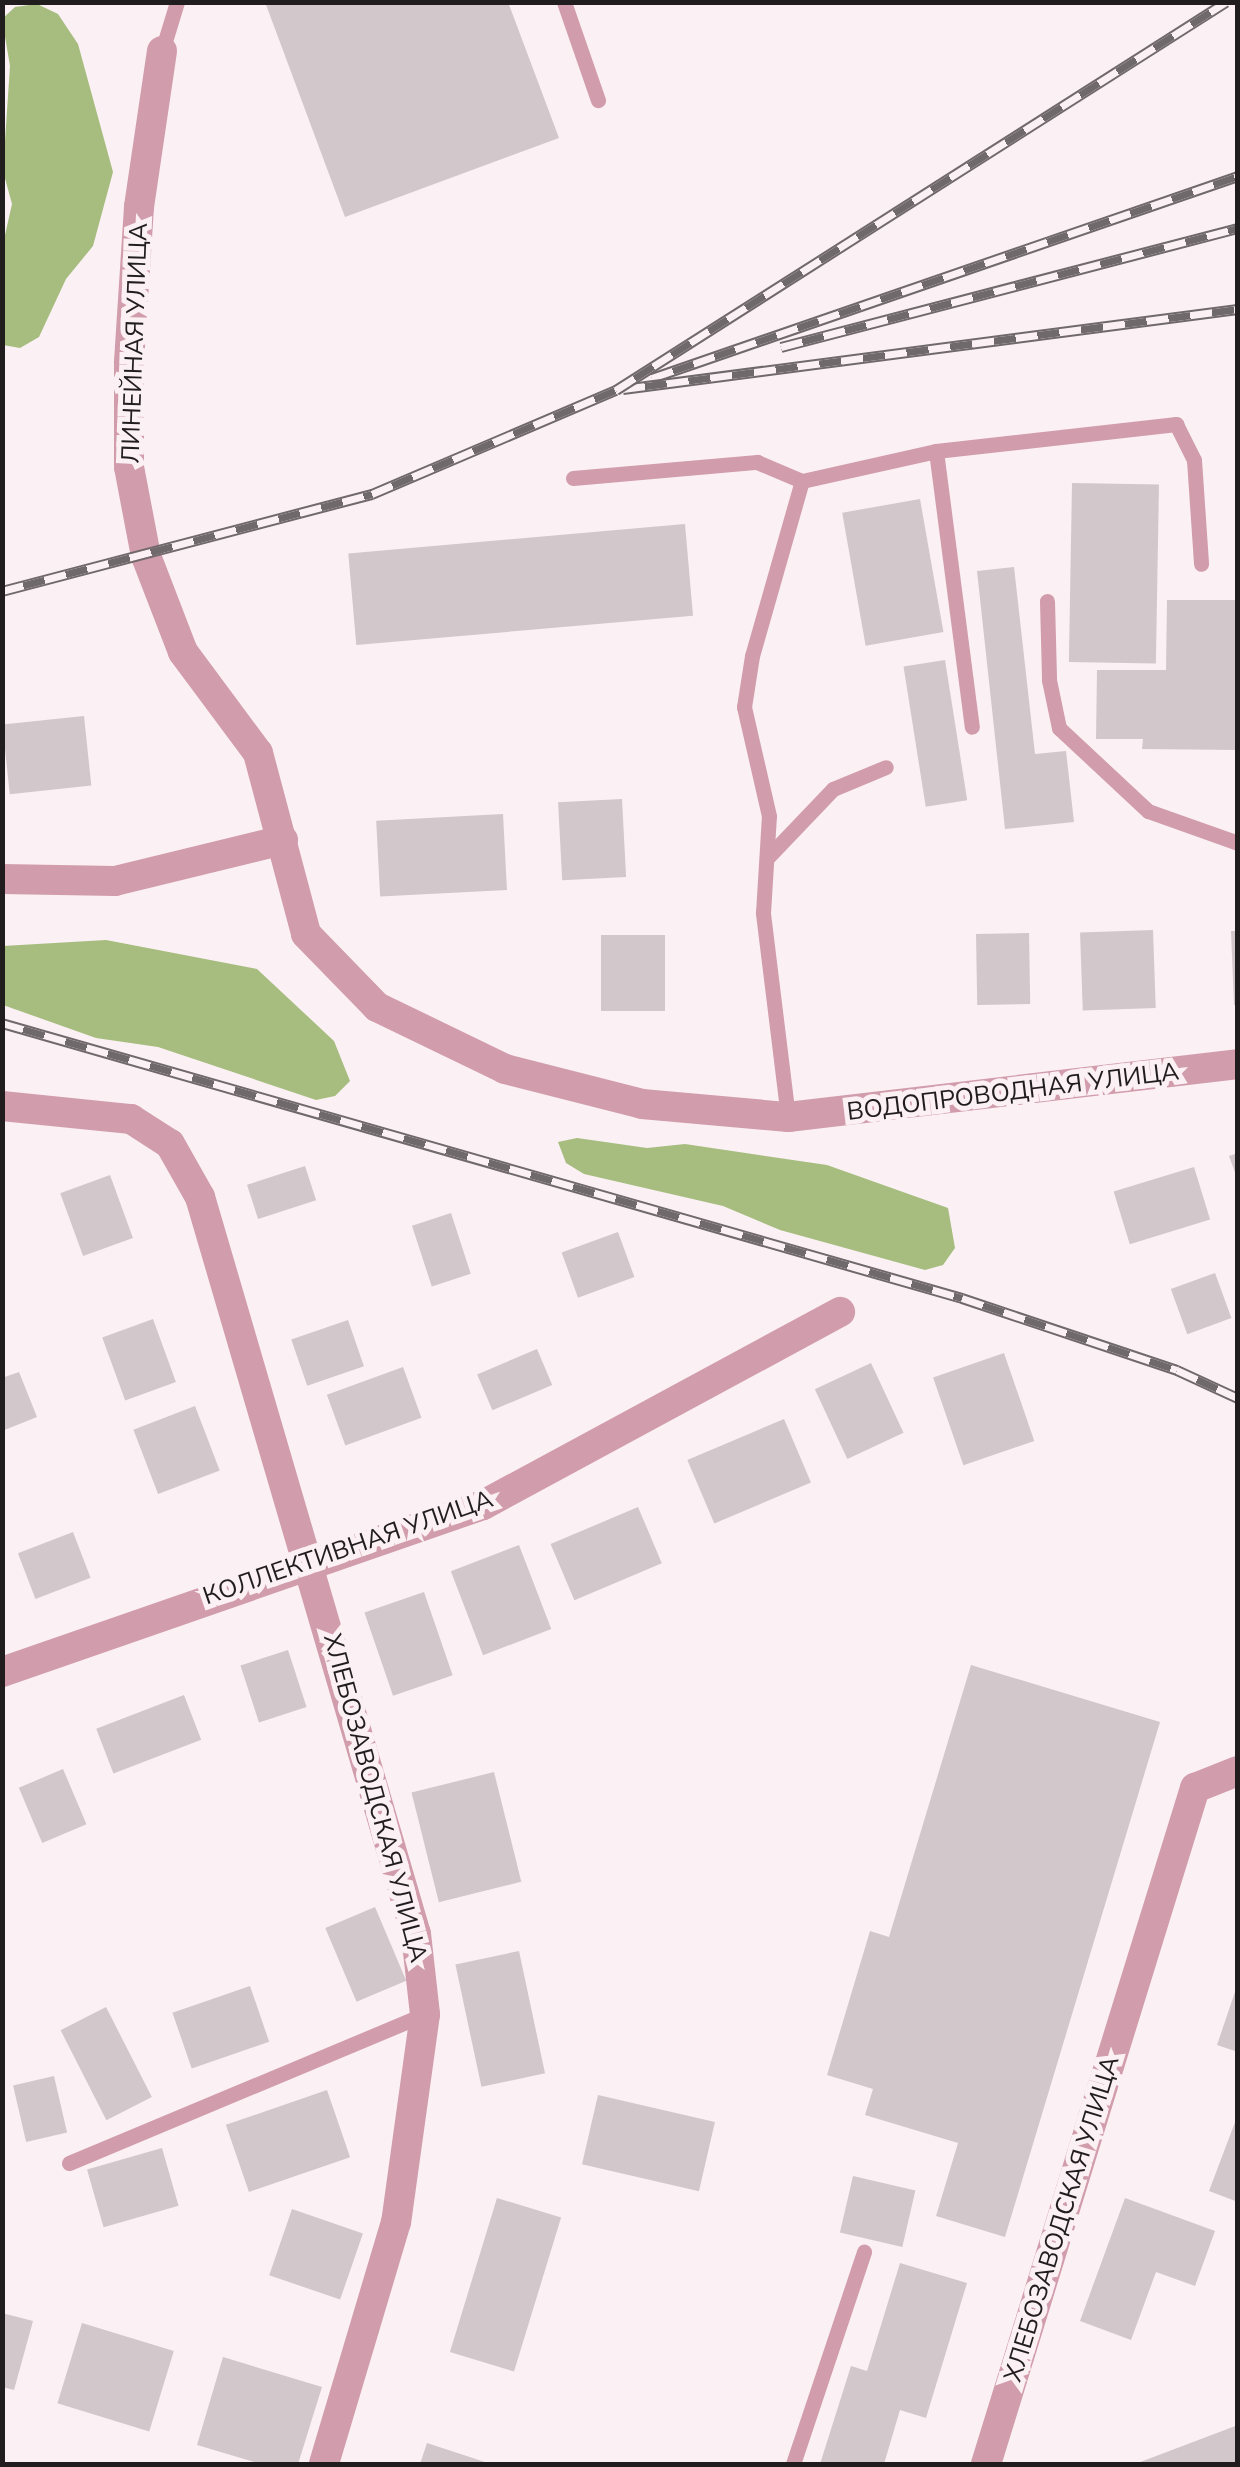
<!DOCTYPE html>
<meta charset="utf-8">
<style>
body{margin:0}
#map{position:relative;width:1240px;height:2467px;overflow:hidden;background:#fbf0f3;font-family:"Nunito Sans",sans-serif}
div>[style]{position:absolute}
.forest>*{inset:0;background:#a6bd7f}
.building>*{inset:0;background:#d2c7ca;transform-origin:0 0}
.service>*{height:15px;margin:-7.5px;padding:0 7.5px;transform-origin:7.5px;border-radius:7.5px;background:#d19cac}
.minor>*{height:30px;margin:-15px;padding:0 15px;transform-origin:15px;border-radius:15px;background:#d19cac}
.rail>*{height:11px;margin-top:-5.5px;transform-origin:0;background:repeating-linear-gradient(90deg,#fbf0f3 0 22px,#70696b 0 44px);box-sizing:border-box;border-block:2px solid #70696b}
span{translate:-50% -50%;white-space:nowrap;text-align:center;line-height:1.15;-webkit-text-stroke:10px #fbf0f3;paint-order:stroke}
.street-label{font-size:25px;color:#211d1e}
.frame{position:absolute;inset:0;border:5px solid #211d1e;pointer-events:none}
</style>
<div id="map">
<div class="forest">
<div style="clip-path:polygon(37px 4px,58px 14px,78px 44px,113px 172px,93px 246px,66px 279px,39px 337px,20px 348px,3px 345px,3px 244px,12px 204px,3px 171px,10px 66px,2px 19px,15px 7px)"></div>
<div style="clip-path:polygon(106px 940px,257px 969px,334px 1041px,350px 1081px,335px 1096px,316px 1100px,158px 1047px,96px 1038px,3px 1005px,3px 946px)"></div>
<div style="clip-path:polygon(577px 1138px,647px 1148px,685px 1144px,827px 1165px,948px 1208px,955px 1248px,943px 1265px,925px 1270px,780px 1230px,723px 1206px,584px 1174px,566px 1163px,558px 1142px)"></div>
</div>
<div class="building">
<div style="clip-path:polygon(265px 2px,508px 2px,559px 138px,345px 217px)"></div>
<div style="left:1072px;top:483px;width:87px;height:179px;rotate:1deg"></div>
<div style="left:920px;top:499px;width:135px;height:79px;rotate:80deg"></div>
<div style="left:685px;top:524px;width:92px;height:338px;rotate:85deg"></div>
<div style="clip-path:polygon(1014px 567px,1035px 754px,1066px 751px,1074px 822px,1005px 829px,977px 571px)"></div>
<div style="clip-path:polygon(1167px 600px,1238px 600px,1238px 750px,1142px 749px,1143px 739px,1096px 739px,1097px 670px,1166px 670px)"></div>
<div style="left:945px;top:660px;width:142px;height:42px;rotate:81deg"></div>
<div style="left:84px;top:716px;width:70px;height:82px;rotate:84deg"></div>
<div style="left:622px;top:799px;width:78px;height:64px;rotate:87deg"></div>
<div style="left:503px;top:814px;width:76px;height:127px;rotate:87deg"></div>
<div style="left:1153px;top:930px;width:78px;height:73px;rotate:88deg"></div>
<div style="clip-path:polygon(1231px 931px,1238px 931px,1238px 1005px,1234px 1005px)"></div>
<div style="left:1029px;top:933px;width:71px;height:53px;rotate:89deg"></div>
<div style="left:601px;top:935px;width:64px;height:76px"></div>
<div style="clip-path:polygon(1238px 1153px,1238px 1178px,1237px 1178px,1229px 1156px)"></div>
<div style="left:305px;top:1166px;width:36px;height:61px;rotate:72deg"></div>
<div style="left:1194px;top:1167px;width:55px;height:84px;rotate:73deg"></div>
<div style="left:110px;top:1175px;width:67px;height:53px;rotate:70deg"></div>
<div style="left:451px;top:1213px;width:64px;height:41px;rotate:72deg"></div>
<div style="left:618px;top:1232px;width:48px;height:60px;rotate:70deg"></div>
<div style="left:1215px;top:1273px;width:48px;height:47px;rotate:70deg"></div>
<div style="left:153px;top:1319px;width:67px;height:54px;rotate:70deg"></div>
<div style="left:348px;top:1320px;width:49px;height:60px;rotate:71deg"></div>
<div style="left:537px;top:1349px;width:39px;height:65px;rotate:67deg"></div>
<div style="left:1004px;top:1353px;width:93px;height:75px;rotate:71deg"></div>
<div style="left:871px;top:1363px;width:77px;height:62px;rotate:65deg"></div>
<div style="left:403px;top:1367px;width:54px;height:81px;rotate:70deg"></div>
<div style="clip-path:polygon(19px 1372px,37px 1417px,2px 1431px,2px 1378px)"></div>
<div style="left:195px;top:1406px;width:69px;height:66px;rotate:69deg"></div>
<div style="left:784px;top:1419px;width:69px;height:105px;rotate:67deg"></div>
<div style="left:638px;top:1507px;width:61px;height:95px;rotate:67deg"></div>
<div style="left:73px;top:1532px;width:49px;height:59px;rotate:69deg"></div>
<div style="left:519px;top:1545px;width:90px;height:73px;rotate:69deg"></div>
<div style="left:424px;top:1592px;width:88px;height:63px;rotate:71deg"></div>
<div style="left:288px;top:1650px;width:60px;height:50px;rotate:72deg"></div>
<div style="clip-path:polygon(971px 1665px,1160px 1722px,1005px 2237px,936px 2216px,958px 2143px,865px 2115px,873px 2089px,827px 2075px,870px 1931px,889px 1937px)"></div>
<div style="left:184px;top:1695px;width:48px;height:94px;rotate:69deg"></div>
<div style="left:63px;top:1769px;width:60px;height:48px;rotate:67deg"></div>
<div style="left:494px;top:1772px;width:113px;height:85px;rotate:76deg"></div>
<div style="left:375px;top:1907px;width:80px;height:54px;rotate:67deg"></div>
<div style="left:519px;top:1951px;width:125px;height:65px;rotate:78deg"></div>
<div style="left:250px;top:1986px;width:59px;height:82px;rotate:71deg"></div>
<div style="clip-path:polygon(1237px 1986px,1238px 1986px,1238px 2052px,1217px 2045px)"></div>
<div style="left:106px;top:2007px;width:101px;height:51px;rotate:63deg"></div>
<div style="left:54px;top:2076px;width:58px;height:42px;rotate:77deg"></div>
<div style="left:327px;top:2090px;width:71px;height:107px;rotate:71deg"></div>
<div style="left:598px;top:2095px;width:120px;height:71px;rotate:13deg"></div>
<div style="clip-path:polygon(1237px 2117px,1238px 2117px,1238px 2202px,1209px 2191px)"></div>
<div style="left:162px;top:2148px;width:60px;height:78px;rotate:74deg"></div>
<div style="left:853px;top:2176px;width:64px;height:58px;rotate:13deg"></div>
<div style="left:497px;top:2198px;width:67px;height:161px;rotate:17deg"></div>
<div style="clip-path:polygon(1125px 2198px,1215px 2231px,1195px 2286px,1156px 2272px,1131px 2340px,1080px 2321px)"></div>
<div style="left:292px;top:2209px;width:75px;height:70px;rotate:19deg"></div>
<div style="clip-path:polygon(900px 2263px,967px 2283px,926px 2418px,900px 2410px,884px 2464px,820px 2464px,851px 2366px,867px 2371px)"></div>
<div style="clip-path:polygon(2px 2313px,33px 2321px,14px 2390px,2px 2387px)"></div>
<div style="left:82px;top:2323px;width:96px;height:84px;rotate:17deg"></div>
<div style="clip-path:polygon(223px 2357px,322px 2387px,298px 2464px,261px 2464px,197px 2445px)"></div>
<div style="clip-path:polygon(1238px 2425px,1238px 2464px,1135px 2464px)"></div>
<div style="clip-path:polygon(427px 2443px,491px 2464px,420px 2464px)"></div>
</div>
<div class="service">
<div style="left:564px;top:2px;width:104px;rotate:70.9deg"></div>
<div style="left:162px;top:51px;width:51px;rotate:-73deg"></div>
<div style="left:936px;top:451px;width:278px;rotate:82.6deg"></div>
<div style="left:573px;top:478px;width:185px;rotate:-5deg"></div>
<div style="left:757px;top:462px;width:49px;rotate:22.9deg"></div>
<div style="left:1047px;top:601px;width:79px;rotate:88.5deg"></div>
<div style="left:1049px;top:680px;width:49px;rotate:78.2deg"></div>
<div style="left:1059px;top:728px;width:122px;rotate:43deg"></div>
<div style="left:1148px;top:811px;width:96px;rotate:19.6deg"></div>
<div style="left:768px;top:857px;width:94px;rotate:-46.3deg"></div>
<div style="left:833px;top:789px;width:57px;rotate:-22.5deg"></div>
<div style="left:788px;top:1117px;width:206px;rotate:-97deg"></div>
<div style="left:763px;top:913px;width:97px;rotate:-86.5deg"></div>
<div style="left:769px;top:816px;width:112px;rotate:-102.9deg"></div>
<div style="left:744px;top:707px;width:52px;rotate:-81.1deg"></div>
<div style="left:752px;top:656px;width:182px;rotate:-74.1deg"></div>
<div style="left:802px;top:481px;width:137px;rotate:-12.6deg"></div>
<div style="left:936px;top:451px;width:242px;rotate:-6.4deg"></div>
<div style="left:1176px;top:424px;width:40px;rotate:63.4deg"></div>
<div style="left:1194px;top:460px;width:104px;rotate:86.1deg"></div>
<div style="left:69px;top:2163px;width:386px;rotate:-22.7deg"></div>
<div style="left:793px;top:2464px;width:224px;rotate:-71.5deg"></div>
</div>
<div class="minor">
<div style="left:162px;top:51px;width:158px;rotate:98.4deg"></div>
<div style="left:139px;top:207px;width:156px;rotate:93.7deg"></div>
<div style="left:129px;top:363px;width:104px;rotate:90deg"></div>
<div style="left:129px;top:467px;width:91px;rotate:79.2deg"></div>
<div style="left:146px;top:556px;width:103px;rotate:68.9deg"></div>
<div style="left:183px;top:652px;width:126px;rotate:53.4deg"></div>
<div style="left:258px;top:753px;width:187px;rotate:75.1deg"></div>
<div style="left:306px;top:934px;width:102px;rotate:45.8deg"></div>
<div style="left:377px;top:1007px;width:142px;rotate:25.8deg"></div>
<div style="left:505px;top:1069px;width:141px;rotate:14.3deg"></div>
<div style="left:642px;top:1104px;width:147px;rotate:5.1deg"></div>
<div style="left:788px;top:1117px;width:453px;rotate:-6.7deg"></div>
<div style="left:2px;top:879px;width:113px;rotate:1deg"></div>
<div style="left:115px;top:881px;width:173px;rotate:-13.7deg"></div>
<div style="left:2px;top:1106px;width:130px;rotate:5.8deg"></div>
<div style="left:131px;top:1119px;width:46px;rotate:32.7deg"></div>
<div style="left:170px;top:1144px;width:61px;rotate:60.5deg"></div>
<div style="left:200px;top:1197px;width:768px;rotate:73.67deg"></div>
<div style="left:416px;top:1934px;width:81px;rotate:83.6deg"></div>
<div style="left:425px;top:2014px;width:210px;rotate:97.9deg"></div>
<div style="left:396px;top:2222px;width:252px;rotate:106.6deg"></div>
<div style="left:2px;top:1672px;width:509px;rotate:-19.15deg"></div>
<div style="left:483px;top:1505px;width:406px;rotate:-28.4deg"></div>
<div style="left:986px;top:2464px;width:708px;rotate:-72.82deg"></div>
<div style="left:1195px;top:1788px;width:46px;rotate:-21.6deg"></div>
</div>
<div class="rail">
<div style="left:781px;top:347px;width:472px;rotate:-14.6deg"></div>
<div style="left:652px;top:378px;width:620px;rotate:-19.02deg"></div>
<div style="left:623px;top:389px;width:620px;rotate:-7.41deg"></div>
<div style="left:2px;top:591px;width:383px;rotate:-14.7deg"></div>
<div style="left:372px;top:494px;width:265px;rotate:-23.1deg"></div>
<div style="left:616px;top:390px;width:723px;rotate:-32.46deg"></div>
<div style="left:2px;top:1023px;width:999px;rotate:15.98deg"></div>
<div style="left:962px;top:1298px;width:227px;rotate:18.5deg"></div>
<div style="left:1177px;top:1370px;width:67px;rotate:24.7deg"></div>
</div>
<div class="street-label">
<span style="left:135px;top:343px;rotate:-88deg">ЛИНЕЙНАЯ УЛИЦА</span>
<span style="left:1013px;top:1092px;rotate:-7deg">ВОДОПРОВОДНАЯ УЛИЦА</span>
<span style="left:348px;top:1548px;rotate:-19deg">КОЛЛЕКТИВНАЯ УЛИЦА</span>
<span style="left:375px;top:1798px;rotate:75deg">ХЛЕБОЗАВОДСКАЯ УЛИЦА</span>
<span style="left:1062px;top:2219px;rotate:-73deg">ХЛЕБОЗАВОДСКАЯ УЛИЦА</span>
</div>
<div class="frame"></div>
</div>
